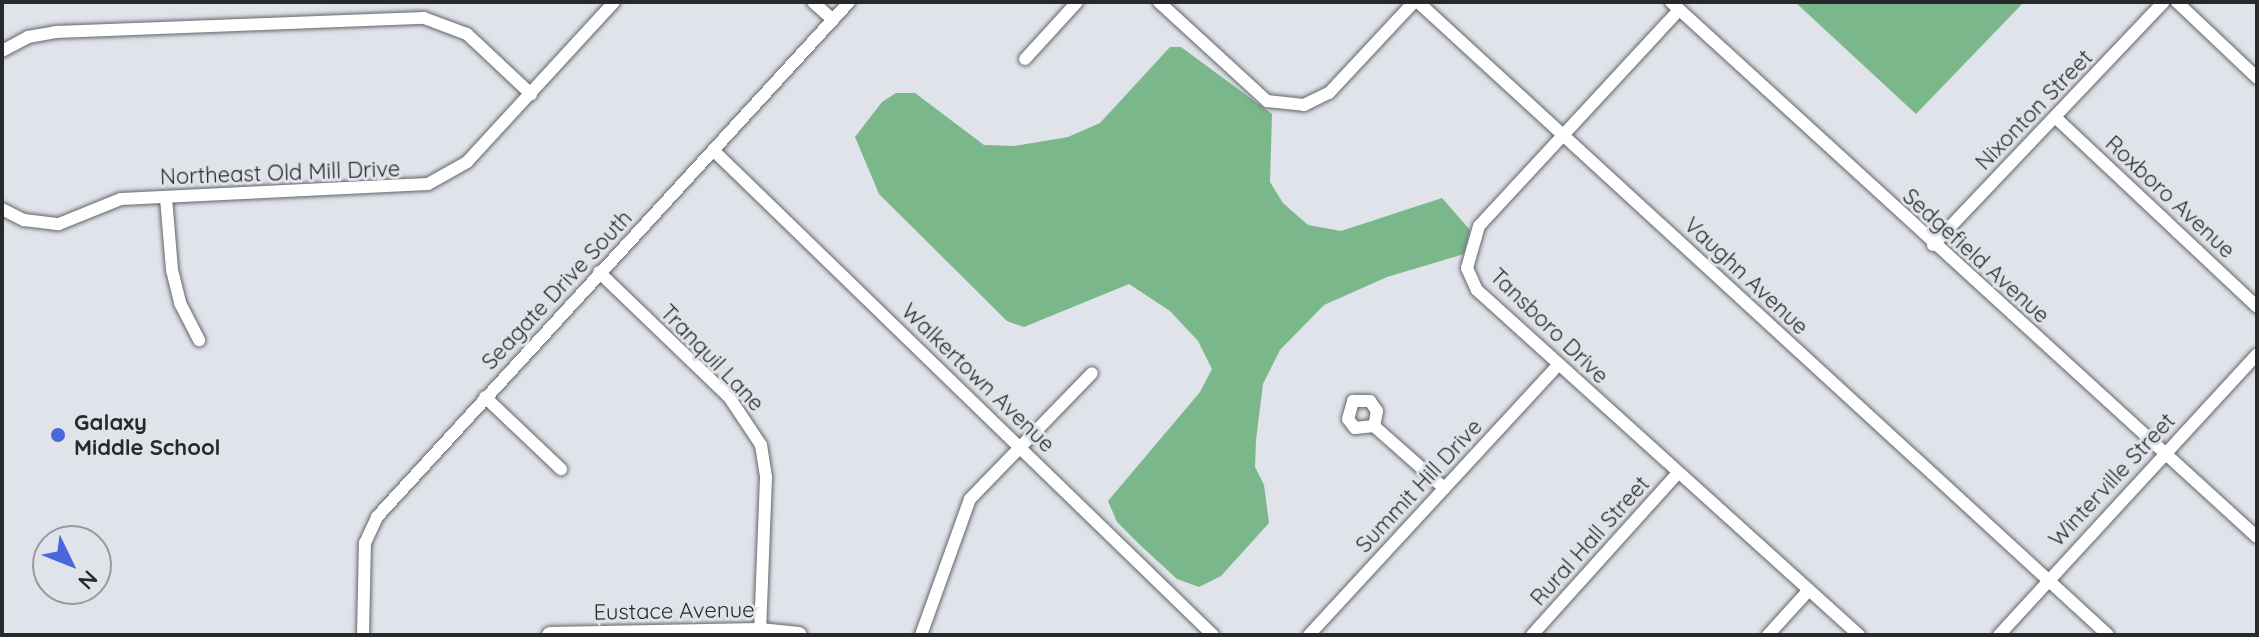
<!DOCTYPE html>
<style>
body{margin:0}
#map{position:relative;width:2259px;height:637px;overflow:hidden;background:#e0e3ea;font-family:Quicksand,sans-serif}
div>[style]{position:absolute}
.forest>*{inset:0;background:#7ab78a}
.roads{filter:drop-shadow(0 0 2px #63656b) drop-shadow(0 0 2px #63656b)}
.minor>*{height:12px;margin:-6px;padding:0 6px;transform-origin:6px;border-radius:6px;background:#fff}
.tertiary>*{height:16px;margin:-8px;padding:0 8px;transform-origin:8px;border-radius:8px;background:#fff}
.dots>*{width:22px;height:22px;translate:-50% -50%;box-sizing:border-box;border:4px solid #e0e3ea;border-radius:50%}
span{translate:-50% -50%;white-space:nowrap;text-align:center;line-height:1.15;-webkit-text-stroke:6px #e0e3ea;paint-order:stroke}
.street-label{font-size:22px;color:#28292b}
.poi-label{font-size:22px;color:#28292b;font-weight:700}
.left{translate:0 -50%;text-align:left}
.frame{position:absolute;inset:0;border:4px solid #28292b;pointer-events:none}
.north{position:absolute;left:32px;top:525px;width:80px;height:80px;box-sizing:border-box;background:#e0e3ea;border:2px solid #96999e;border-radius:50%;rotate:133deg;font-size:22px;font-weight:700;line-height:32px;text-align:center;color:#28292b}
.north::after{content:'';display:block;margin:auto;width:28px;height:36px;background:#4967da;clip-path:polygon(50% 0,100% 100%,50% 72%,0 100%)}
</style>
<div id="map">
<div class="forest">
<div style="clip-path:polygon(1795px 2px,2024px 2px,1916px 114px)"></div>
<div style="clip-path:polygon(1170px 47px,1181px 47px,1272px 114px,1270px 182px,1283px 203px,1308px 225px,1341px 231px,1442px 198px,1470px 230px,1464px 254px,1387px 277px,1324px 305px,1280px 350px,1263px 384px,1256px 440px,1255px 467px,1264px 485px,1269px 523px,1221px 576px,1199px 587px,1177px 579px,1139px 544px,1117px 522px,1108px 501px,1200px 392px,1212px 369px,1198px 341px,1170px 311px,1129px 284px,1024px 327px,1007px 321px,879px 194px,855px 137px,882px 102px,896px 93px,915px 93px,984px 145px,1015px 146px,1068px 137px,1100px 123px)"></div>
</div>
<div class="roads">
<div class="minor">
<div style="left:813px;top:2px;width:27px;rotate:42deg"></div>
<div style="left:1159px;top:2px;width:147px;rotate:42.5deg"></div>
<div style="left:1267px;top:101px;width:37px;rotate:6deg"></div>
<div style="left:1304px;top:105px;width:28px;rotate:-26deg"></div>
<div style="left:1329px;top:93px;width:125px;rotate:-47deg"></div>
<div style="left:1418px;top:2px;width:936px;rotate:42.53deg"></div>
<div style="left:1671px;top:2px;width:793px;rotate:42.4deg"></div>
<div style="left:2177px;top:2px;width:110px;rotate:43.5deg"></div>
<div style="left:1679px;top:10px;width:294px;rotate:132.8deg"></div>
<div style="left:1479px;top:226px;width:44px;rotate:105.9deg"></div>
<div style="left:1467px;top:268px;width:24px;rotate:66deg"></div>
<div style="left:1477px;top:290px;width:515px;rotate:42.09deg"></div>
<div style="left:2px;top:51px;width:30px;rotate:-28deg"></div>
<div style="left:28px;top:37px;width:28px;rotate:-10deg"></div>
<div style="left:56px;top:32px;width:368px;rotate:-2.2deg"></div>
<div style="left:424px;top:18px;width:46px;rotate:20.4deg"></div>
<div style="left:467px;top:34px;width:88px;rotate:43.2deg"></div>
<div style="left:1025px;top:59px;width:77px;rotate:-47.6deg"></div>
<div style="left:2055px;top:117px;width:277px;rotate:43.2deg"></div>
<div style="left:714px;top:151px;width:695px;rotate:44.13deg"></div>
<div style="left:166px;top:198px;width:72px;rotate:85.2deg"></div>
<div style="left:172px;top:270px;width:34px;rotate:76deg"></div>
<div style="left:180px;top:303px;width:42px;rotate:62.8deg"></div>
<div style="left:2px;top:209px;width:25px;rotate:27deg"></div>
<div style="left:24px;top:220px;width:35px;rotate:7deg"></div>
<div style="left:59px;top:224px;width:67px;rotate:-22deg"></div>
<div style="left:121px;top:199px;width:307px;rotate:-2.8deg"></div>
<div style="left:428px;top:184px;width:45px;rotate:-29.4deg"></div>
<div style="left:467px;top:162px;width:217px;rotate:-47.4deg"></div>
<div style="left:1933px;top:245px;width:335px;rotate:-46.5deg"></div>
<div style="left:599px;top:272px;width:180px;rotate:43.9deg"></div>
<div style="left:729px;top:397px;width:58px;rotate:56.3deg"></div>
<div style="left:761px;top:445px;width:32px;rotate:81deg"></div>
<div style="left:766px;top:477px;width:154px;rotate:92.2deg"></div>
<div style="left:485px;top:397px;width:105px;rotate:43.5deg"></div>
<div style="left:1374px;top:426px;width:19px;rotate:174deg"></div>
<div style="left:1355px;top:428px;width:11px;rotate:-128deg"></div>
<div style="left:1348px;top:419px;width:19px;rotate:-74deg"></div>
<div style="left:1353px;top:401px;width:17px"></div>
<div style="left:1370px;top:401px;width:12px;rotate:55deg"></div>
<div style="left:1377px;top:411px;width:15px;rotate:101deg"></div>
<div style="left:1374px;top:426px;width:94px;rotate:41.5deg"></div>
<div style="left:363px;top:635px;width:92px;rotate:-88.8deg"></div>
<div style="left:365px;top:543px;width:29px;rotate:-65deg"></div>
<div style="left:377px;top:517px;width:699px;rotate:-47.49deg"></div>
<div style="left:921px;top:635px;width:145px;rotate:-70.2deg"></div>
<div style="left:970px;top:499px;width:175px;rotate:-45.9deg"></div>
<div style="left:1309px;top:635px;width:367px;rotate:-47.3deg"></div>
<div style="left:1532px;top:635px;width:218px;rotate:-48deg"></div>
<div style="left:1768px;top:635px;width:61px;rotate:-47.7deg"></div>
<div style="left:1999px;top:635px;width:381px;rotate:-47.4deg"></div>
</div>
<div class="tertiary">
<div style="left:550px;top:635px;width:210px;rotate:-1.1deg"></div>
<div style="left:760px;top:631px;width:39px;rotate:6deg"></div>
</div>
</div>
<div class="dots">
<div style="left:58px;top:435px;background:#4967da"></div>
</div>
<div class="street-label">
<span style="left:2034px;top:110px;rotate:-46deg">Nixonton Street</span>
<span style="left:280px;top:173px;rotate:-2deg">Northeast Old Mill Drive</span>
<span style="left:2170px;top:197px;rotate:43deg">Roxboro Avenue</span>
<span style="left:1976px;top:256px;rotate:42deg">Sedgefield Avenue</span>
<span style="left:1746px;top:276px;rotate:43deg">Vaughn Avenue</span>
<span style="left:557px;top:290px;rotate:-47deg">Seagate Drive South</span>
<span style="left:1549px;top:326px;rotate:44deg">Tansboro Drive</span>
<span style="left:712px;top:358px;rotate:46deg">Tranquil Lane</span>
<span style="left:978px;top:378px;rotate:44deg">Walkertown Avenue</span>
<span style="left:2112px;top:480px;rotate:-47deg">Winterville Street</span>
<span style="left:1419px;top:486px;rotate:-47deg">Summit Hill Drive</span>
<span style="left:1590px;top:541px;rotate:-48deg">Rural Hall Street</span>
<span style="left:674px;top:611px;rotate:-1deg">Eustace Avenue</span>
</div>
<div class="poi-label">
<span class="left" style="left:74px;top:435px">Galaxy<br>Middle School</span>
</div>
<div class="frame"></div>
<div class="north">N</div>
</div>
